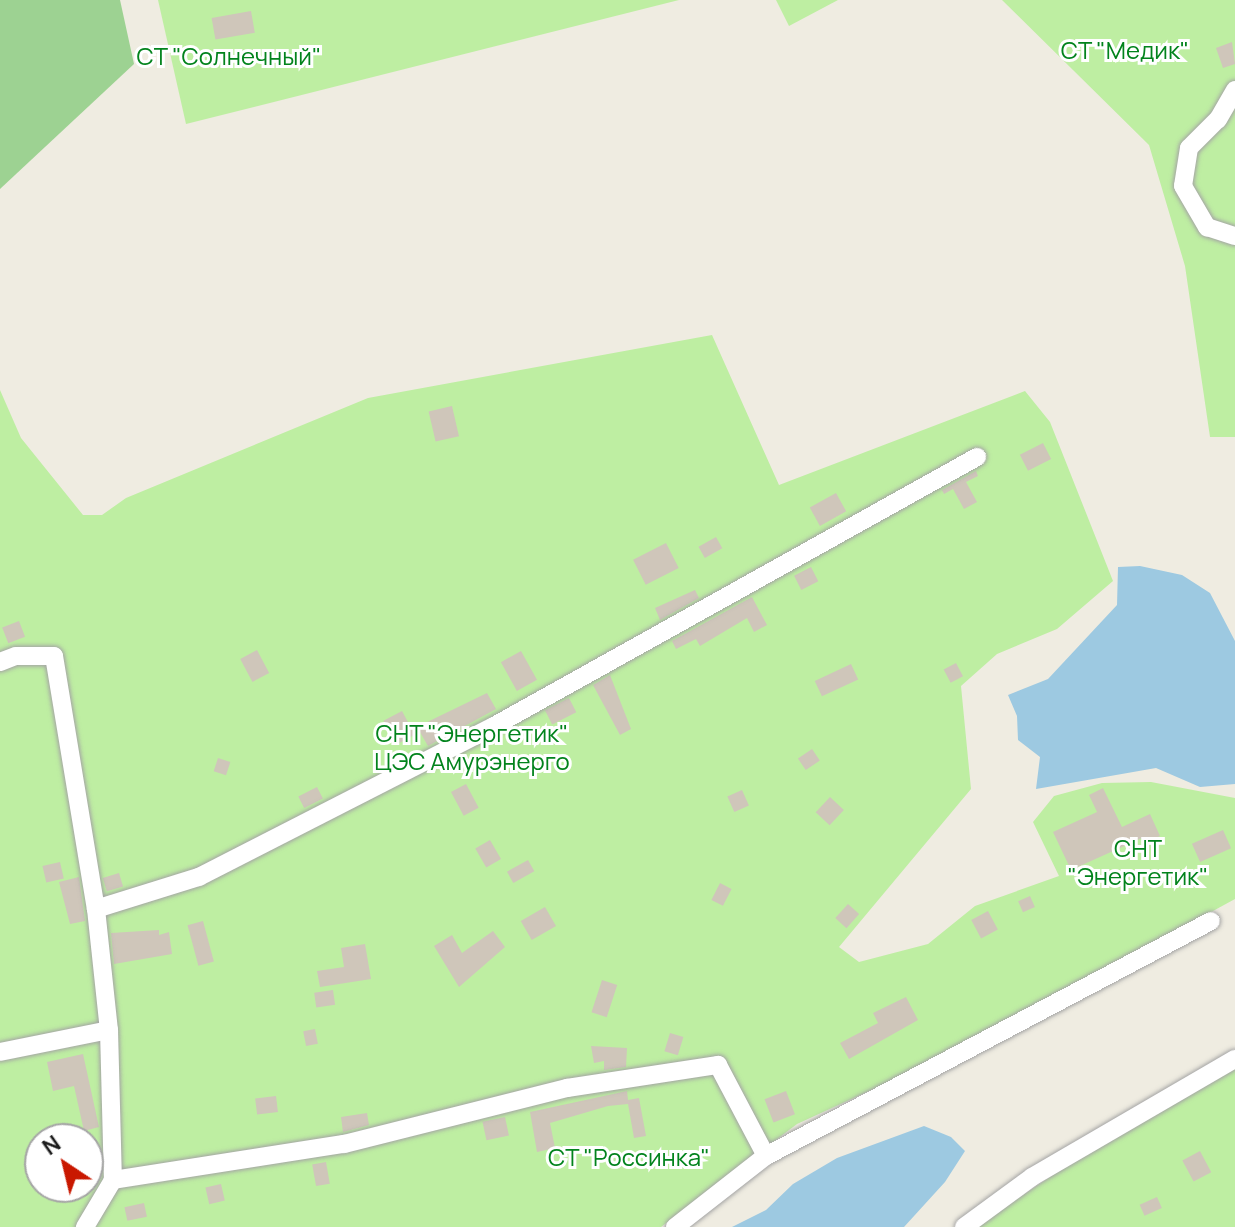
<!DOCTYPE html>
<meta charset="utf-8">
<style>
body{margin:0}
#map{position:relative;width:1235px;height:1227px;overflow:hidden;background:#efece1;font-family:Manrope,sans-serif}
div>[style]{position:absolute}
.grass>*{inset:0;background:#beeea2}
.forest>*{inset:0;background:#9dd292}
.water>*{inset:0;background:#9dc9e1}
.building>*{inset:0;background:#cfc6ba;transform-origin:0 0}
.roads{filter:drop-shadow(0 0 2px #a4a4a4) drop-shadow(0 0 2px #a4a4a4)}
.minor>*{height:18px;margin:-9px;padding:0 9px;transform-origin:9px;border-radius:9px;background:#fff}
span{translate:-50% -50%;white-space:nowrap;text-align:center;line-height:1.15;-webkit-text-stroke:6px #fff;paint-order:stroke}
.park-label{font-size:24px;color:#02831c}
.north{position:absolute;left:24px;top:1123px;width:80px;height:80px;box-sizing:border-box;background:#fff;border:2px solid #a5a5a5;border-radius:50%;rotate:325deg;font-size:22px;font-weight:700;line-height:32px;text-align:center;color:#1d1d1d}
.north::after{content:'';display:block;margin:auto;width:28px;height:36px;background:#c91800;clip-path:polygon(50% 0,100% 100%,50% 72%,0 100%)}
</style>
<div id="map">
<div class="grass">
<div style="clip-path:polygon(158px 0,679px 0,186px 124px)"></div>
<div style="clip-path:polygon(776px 0,838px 0,789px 26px)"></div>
<div style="clip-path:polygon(1002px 0,1235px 0,1235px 437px,1210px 437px,1185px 266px,1149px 145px)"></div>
<div style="clip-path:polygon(evenodd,712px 335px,779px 485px,1025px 391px,1050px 422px,1113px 581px,1057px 629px,997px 654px,961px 686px,971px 789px,839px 947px,859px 962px,928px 944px,975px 906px,1059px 876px,1033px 822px,1054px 796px,1102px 783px,1151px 782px,1235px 798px,1235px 899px,954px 1052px,797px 1124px,661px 1227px,0 1227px,0 390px,21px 438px,83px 515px,102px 515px,126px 498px,368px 398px,712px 335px,40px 1139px,88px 1139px,88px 1187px,40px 1187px,40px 1139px)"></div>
<div style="clip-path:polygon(1235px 1065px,1235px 1227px,975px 1227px,1089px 1151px)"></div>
</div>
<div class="forest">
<div style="clip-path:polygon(0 0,120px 0,134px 64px,0 189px)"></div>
</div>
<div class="water">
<div style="clip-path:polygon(1140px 566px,1182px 575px,1210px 593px,1235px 641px,1235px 784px,1200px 787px,1156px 768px,1036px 789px,1040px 757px,1018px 740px,1017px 716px,1008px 695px,1048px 679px,1117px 605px,1118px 567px)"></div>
<div style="clip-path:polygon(924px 1126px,951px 1137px,965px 1151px,945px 1182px,904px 1227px,732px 1227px,766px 1210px,793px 1184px,837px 1158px)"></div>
</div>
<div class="building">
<div style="left:251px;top:11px;width:22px;height:40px;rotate:80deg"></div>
<div style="clip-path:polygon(1232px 42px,1235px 64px,1223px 68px,1216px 48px)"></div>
<div style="left:452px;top:406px;width:31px;height:24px;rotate:77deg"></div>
<div style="left:1043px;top:443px;width:18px;height:26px;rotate:63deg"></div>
<div style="clip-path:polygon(976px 471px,978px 476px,966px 482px,977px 502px,964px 509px,953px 489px,944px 494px,942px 490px)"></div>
<div style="left:836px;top:493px;width:21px;height:30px;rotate:61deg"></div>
<div style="left:716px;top:537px;width:13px;height:20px;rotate:61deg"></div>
<div style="left:666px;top:543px;width:28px;height:37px;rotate:63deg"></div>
<div style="left:811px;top:567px;width:16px;height:19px;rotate:63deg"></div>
<div style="clip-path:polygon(695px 590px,699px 598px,660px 620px,655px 608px)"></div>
<div style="clip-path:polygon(752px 597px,767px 625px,754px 632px,747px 618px,700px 646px,696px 639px,676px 649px,672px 641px)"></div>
<div style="left:19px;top:621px;width:17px;height:18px;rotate:69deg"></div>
<div style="left:257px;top:650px;width:26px;height:19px;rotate:62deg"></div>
<div style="left:521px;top:651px;width:33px;height:23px;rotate:61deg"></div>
<div style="left:956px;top:663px;width:15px;height:14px;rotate:62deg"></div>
<div style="left:851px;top:664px;width:17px;height:40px;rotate:65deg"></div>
<div style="clip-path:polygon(610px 675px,631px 729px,620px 735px,593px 685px)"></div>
<div style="clip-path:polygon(487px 693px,496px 709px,428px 746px,417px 727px)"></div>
<div style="left:569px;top:698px;width:16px;height:27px;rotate:63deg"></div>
<div style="left:402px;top:711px;width:27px;height:21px;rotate:62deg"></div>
<div style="left:812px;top:749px;width:14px;height:17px;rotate:56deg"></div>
<div style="left:218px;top:758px;width:13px;height:14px;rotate:18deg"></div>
<div style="left:466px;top:784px;width:27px;height:17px;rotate:62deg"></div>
<div style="left:317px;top:787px;width:13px;height:21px;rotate:63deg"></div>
<div style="clip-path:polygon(1103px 788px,1122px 827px,1150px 814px,1160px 836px,1144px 843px,1142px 838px,1071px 870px,1053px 832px,1097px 812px,1089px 795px)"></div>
<div style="left:742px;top:790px;width:17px;height:16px;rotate:66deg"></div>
<div style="left:830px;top:797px;width:19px;height:21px;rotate:43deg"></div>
<div style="left:1223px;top:830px;width:20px;height:34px;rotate:66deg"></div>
<div style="left:490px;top:840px;width:22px;height:17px;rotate:60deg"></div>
<div style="left:528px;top:860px;width:13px;height:24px;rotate:61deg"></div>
<div style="left:60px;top:862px;width:17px;height:18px;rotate:77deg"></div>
<div style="left:119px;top:873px;width:14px;height:17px;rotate:73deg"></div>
<div style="clip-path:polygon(79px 877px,85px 921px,70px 924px,59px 882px)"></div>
<div style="left:720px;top:883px;width:13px;height:19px;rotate:27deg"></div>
<div style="left:1030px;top:896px;width:12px;height:13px;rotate:66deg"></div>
<div style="left:848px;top:904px;width:15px;height:19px;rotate:42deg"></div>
<div style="left:545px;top:907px;width:22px;height:28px;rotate:60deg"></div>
<div style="left:988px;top:911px;width:21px;height:19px;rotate:62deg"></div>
<div style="left:203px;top:921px;width:42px;height:16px;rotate:75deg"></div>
<div style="clip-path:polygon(159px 930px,159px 935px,169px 932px,172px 954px,114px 964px,111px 933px)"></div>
<div style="clip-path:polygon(493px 931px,505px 947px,459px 987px,434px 946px,452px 935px,462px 953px)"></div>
<div style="clip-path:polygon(365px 944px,371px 979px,320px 987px,317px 971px,344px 967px,341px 948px)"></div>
<div style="left:602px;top:980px;width:16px;height:34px;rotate:18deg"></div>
<div style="left:333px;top:990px;width:15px;height:19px;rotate:82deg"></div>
<div style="clip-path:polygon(906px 997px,918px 1020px,849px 1059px,840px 1043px,878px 1023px,873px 1013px)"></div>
<div style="left:315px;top:1029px;width:15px;height:12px;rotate:79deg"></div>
<div style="left:670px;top:1033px;width:14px;height:19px;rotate:17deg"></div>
<div style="clip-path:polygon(591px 1046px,627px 1048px,626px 1067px,604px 1070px,604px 1061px,594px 1063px)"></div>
<div style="clip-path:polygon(83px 1054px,99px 1127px,84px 1131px,74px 1086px,53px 1091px,47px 1062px)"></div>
<div style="clip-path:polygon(627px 1091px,628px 1100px,639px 1098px,646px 1136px,634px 1138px,628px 1104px,608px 1106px,550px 1123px,555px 1148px,537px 1152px,530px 1112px)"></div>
<div style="left:786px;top:1091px;width:25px;height:23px;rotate:69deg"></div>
<div style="left:276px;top:1096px;width:16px;height:21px;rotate:83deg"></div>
<div style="clip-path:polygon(367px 1113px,369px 1125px,343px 1132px,341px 1117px)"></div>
<div style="left:505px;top:1117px;width:19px;height:23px;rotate:78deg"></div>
<div style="left:1200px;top:1151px;width:24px;height:20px;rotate:62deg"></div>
<div style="left:326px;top:1162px;width:22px;height:14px;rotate:80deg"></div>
<div style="left:221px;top:1184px;width:17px;height:16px;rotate:77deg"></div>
<div style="left:1157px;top:1197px;width:12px;height:19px;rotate:66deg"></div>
<div style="left:144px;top:1203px;width:14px;height:20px;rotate:78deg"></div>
</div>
<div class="roads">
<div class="minor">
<div style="left:1235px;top:90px;width:34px;rotate:120deg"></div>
<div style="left:1218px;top:119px;width:41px;rotate:135deg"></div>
<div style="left:1189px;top:148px;width:38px;rotate:99deg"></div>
<div style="left:1183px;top:186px;width:48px;rotate:59.7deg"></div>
<div style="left:1207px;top:227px;width:29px;rotate:18deg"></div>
<div style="left:0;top:662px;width:17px;rotate:-21deg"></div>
<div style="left:16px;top:656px;width:38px"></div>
<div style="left:54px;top:656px;width:256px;rotate:80.6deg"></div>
<div style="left:96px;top:909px;width:122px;rotate:83.9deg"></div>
<div style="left:109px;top:1030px;width:150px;rotate:88.5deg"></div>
<div style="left:113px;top:1180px;width:55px;rotate:120.8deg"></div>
<div style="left:96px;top:909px;width:108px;rotate:-17.3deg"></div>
<div style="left:199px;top:877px;width:331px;rotate:-27.1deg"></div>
<div style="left:494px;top:726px;width:553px;rotate:-29.12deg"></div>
<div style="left:0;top:1052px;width:111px;rotate:-11.4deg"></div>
<div style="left:113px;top:1180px;width:234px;rotate:-8.9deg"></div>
<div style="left:344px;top:1144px;width:230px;rotate:-14.1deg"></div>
<div style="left:567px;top:1088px;width:153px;rotate:-8.7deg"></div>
<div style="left:718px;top:1065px;width:103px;rotate:62.2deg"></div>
<div style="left:675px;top:1227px;width:115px;rotate:-38deg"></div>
<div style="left:766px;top:1156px;width:503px;rotate:-27.84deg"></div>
<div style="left:964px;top:1227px;width:84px;rotate:-36.3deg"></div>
<div style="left:1032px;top:1177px;width:235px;rotate:-30.2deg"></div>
</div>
</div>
<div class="park-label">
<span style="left:1125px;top:50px">СТ "Медик"</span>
<span style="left:229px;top:56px">СТ "Солнечный"</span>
<span style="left:472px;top:747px">СНТ "Энергетик"<br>ЦЭС Амурэнерго</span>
<span style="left:1138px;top:862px">СНТ<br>"Энергетик"</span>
<span style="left:629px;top:1157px">СТ "Россинка"</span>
</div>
<div class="north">N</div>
</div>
